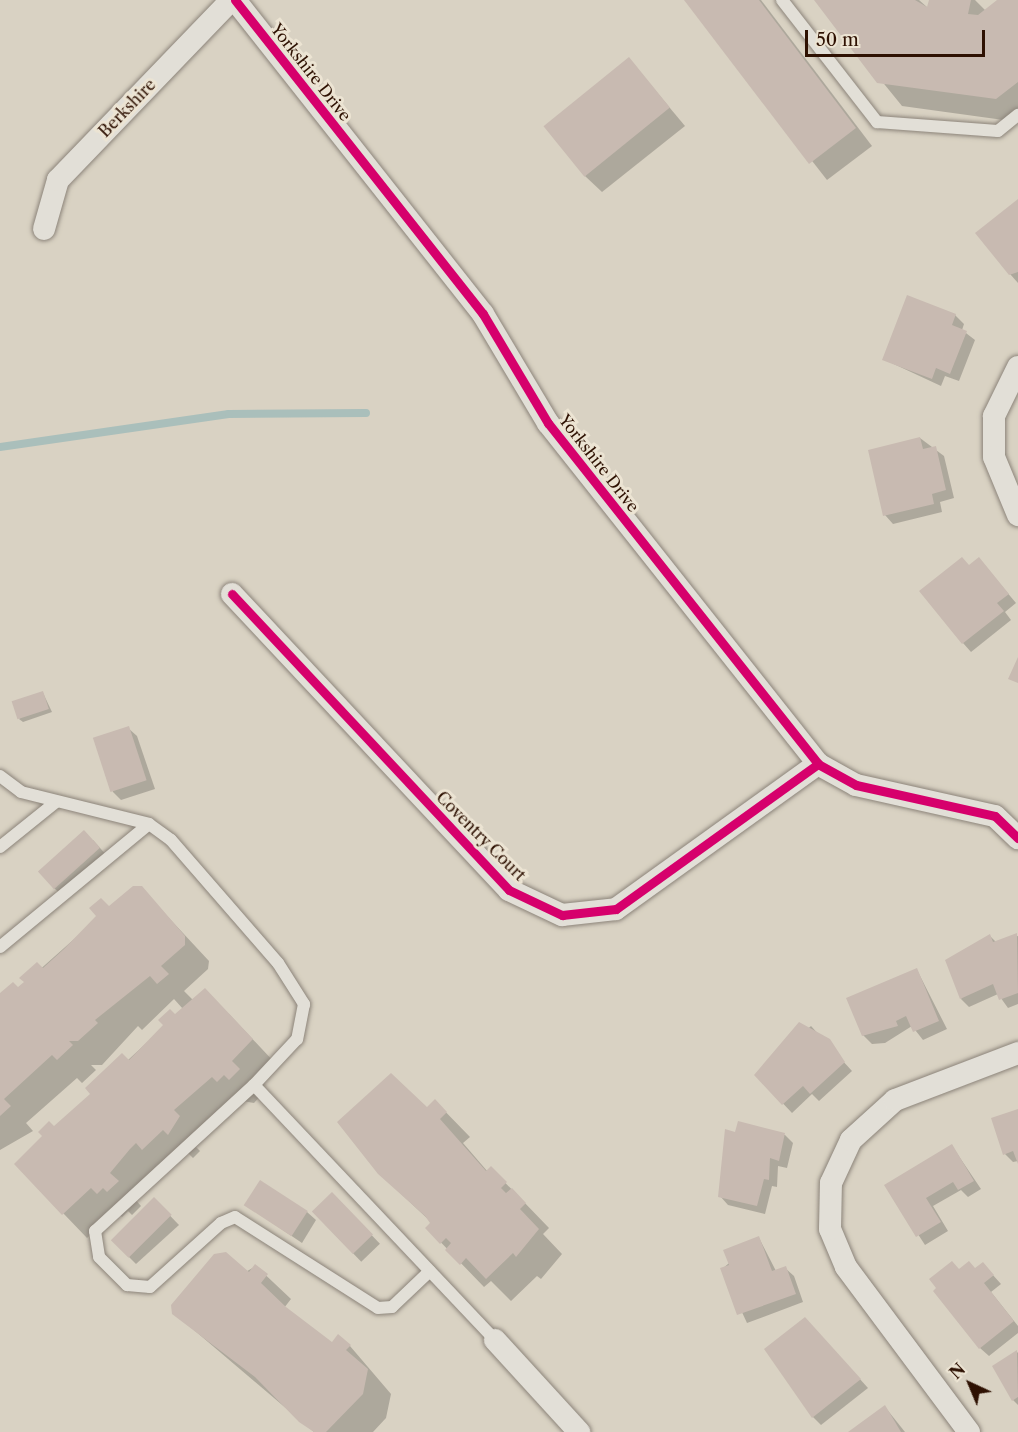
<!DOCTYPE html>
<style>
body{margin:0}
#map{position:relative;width:1018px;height:1432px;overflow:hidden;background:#d9d2c3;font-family:"Libre Caslon Text",serif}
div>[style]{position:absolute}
.shadow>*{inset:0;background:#0003;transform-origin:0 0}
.stream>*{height:8px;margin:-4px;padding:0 4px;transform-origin:4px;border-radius:4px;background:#aabfbb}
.building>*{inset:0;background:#c8bab1;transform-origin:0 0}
.roads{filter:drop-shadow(0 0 2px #8c847a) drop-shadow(0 0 2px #8c847a)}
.service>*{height:12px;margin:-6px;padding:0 6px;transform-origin:6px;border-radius:6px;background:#e2dfd7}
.minor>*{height:22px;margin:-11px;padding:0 11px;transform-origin:11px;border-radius:11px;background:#e2dfd7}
.cycleway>*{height:9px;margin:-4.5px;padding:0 4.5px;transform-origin:4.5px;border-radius:4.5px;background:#d6006c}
span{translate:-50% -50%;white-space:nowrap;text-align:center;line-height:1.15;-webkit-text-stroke:6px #ece4d3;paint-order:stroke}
.street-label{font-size:16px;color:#2e1102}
.north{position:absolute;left:940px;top:1354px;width:60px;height:60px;-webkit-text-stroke:4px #ece4d3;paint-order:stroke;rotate:316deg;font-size:16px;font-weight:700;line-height:24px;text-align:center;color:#2e1102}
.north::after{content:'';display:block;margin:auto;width:21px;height:27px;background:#2e1102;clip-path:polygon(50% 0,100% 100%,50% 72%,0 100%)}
.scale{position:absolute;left:805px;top:30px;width:180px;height:27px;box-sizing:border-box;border:3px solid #2e1102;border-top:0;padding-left:8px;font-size:18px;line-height:21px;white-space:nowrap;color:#2e1102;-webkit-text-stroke:4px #ece4d3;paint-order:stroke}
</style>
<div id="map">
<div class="shadow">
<div style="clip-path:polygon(686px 0,761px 0,872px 146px,827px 180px)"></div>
<div style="clip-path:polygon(816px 0,919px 0,928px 8px,930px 0,975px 0,986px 11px,999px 0,1018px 0,1018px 122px,902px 106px)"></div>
<div style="clip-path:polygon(629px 59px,685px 126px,602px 192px,585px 176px)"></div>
<div style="clip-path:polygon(1018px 201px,1018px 283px,1010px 274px)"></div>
<div style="clip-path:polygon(955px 315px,964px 324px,962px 330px,975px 340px,959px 381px,945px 376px,941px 386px,883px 359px)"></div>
<div style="clip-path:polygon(920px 438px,944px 456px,954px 498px,940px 502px,942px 512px,893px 524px,885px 515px)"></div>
<div style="clip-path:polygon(979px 559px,1016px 603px,1005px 612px,1011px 620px,971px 652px,963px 643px,970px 567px)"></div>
<div style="clip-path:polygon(43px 693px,52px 712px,23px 722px,19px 719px)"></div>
<div style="clip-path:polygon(128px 728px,137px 736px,155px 789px,121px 800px,113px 792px,95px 739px)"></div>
<div style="clip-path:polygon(93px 840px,108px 857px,63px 896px,54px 888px)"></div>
<div style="clip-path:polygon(141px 888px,209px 961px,208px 969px,184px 991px,193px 1000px,229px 1014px,276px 1064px,255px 1086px,262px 1094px,254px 1103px,237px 1100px,197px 1134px,203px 1140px,196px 1147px,200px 1151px,193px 1158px,188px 1153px,133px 1197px,141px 1206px,132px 1215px,128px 1211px,122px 1217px,116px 1211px,87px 1238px,16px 1164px,183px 1009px,174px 999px,142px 1030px,138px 1026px,102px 1065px,91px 1065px,96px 1070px,82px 1083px,77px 1078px,26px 1123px,33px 1131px,0 1150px,0 995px,18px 989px,109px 908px)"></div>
<div style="clip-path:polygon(990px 936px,996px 942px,1018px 936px,1018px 1004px,1008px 1008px,998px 994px,969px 1007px,961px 999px)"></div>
<div style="clip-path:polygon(917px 970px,947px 1029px,923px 1040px,912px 1026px,885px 1043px,872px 1044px,863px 1035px)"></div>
<div style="clip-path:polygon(811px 1026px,852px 1071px,819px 1101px,812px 1094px,792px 1113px,756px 1075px)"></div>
<div style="clip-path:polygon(435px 1101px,470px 1137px,463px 1143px,488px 1172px,491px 1168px,549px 1228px,543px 1234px,562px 1254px,541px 1279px,537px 1276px,511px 1301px,491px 1281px,484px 1287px,427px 1228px,431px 1222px,379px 1173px)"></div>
<div style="clip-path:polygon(1018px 1110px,1018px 1161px,1013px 1162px,1005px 1154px)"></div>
<div style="clip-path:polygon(737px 1133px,785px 1135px,793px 1143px,787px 1168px,778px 1166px,777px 1187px,772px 1186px,765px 1214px,728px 1205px,720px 1196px)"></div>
<div style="clip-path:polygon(952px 1146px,981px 1189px,968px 1197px,961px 1190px,933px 1206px,948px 1231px,925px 1245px,886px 1185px)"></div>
<div style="left:332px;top:1194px;width:69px;height:26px;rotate:46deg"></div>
<div style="clip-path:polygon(154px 1199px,179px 1225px,136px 1264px,128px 1256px)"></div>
<div style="clip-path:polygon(246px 1205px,307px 1212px,316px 1220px,302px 1243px)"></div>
<div style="clip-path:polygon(759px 1238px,776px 1271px,785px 1268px,794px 1276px,803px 1302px,747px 1323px,722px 1269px)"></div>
<div style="clip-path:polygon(983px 1264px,1001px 1284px,991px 1292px,1018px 1326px,1018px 1333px,989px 1356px,980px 1348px,975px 1269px)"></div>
<div style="clip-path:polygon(256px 1266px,291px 1299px,284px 1308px,332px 1344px,350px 1346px,391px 1394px,386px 1418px,373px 1432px,314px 1432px,174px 1313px)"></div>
<div style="clip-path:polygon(813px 1327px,868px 1388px,821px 1425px,813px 1417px)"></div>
<div style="clip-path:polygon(1017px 1352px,1018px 1353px,1018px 1405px,1013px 1400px)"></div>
<div style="clip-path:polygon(885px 1407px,905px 1432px,852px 1432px)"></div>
</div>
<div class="stream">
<div style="left:0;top:447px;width:231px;rotate:-8.2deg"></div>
<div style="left:229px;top:414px;width:137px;rotate:-0.4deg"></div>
</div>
<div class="building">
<div style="clip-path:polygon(684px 0,759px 0,856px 128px,809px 164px)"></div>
<div style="clip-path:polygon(814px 0,915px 0,927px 7px,929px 0,971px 0,968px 14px,978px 15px,997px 0,1018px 0,1018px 82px,996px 99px,877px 83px)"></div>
<div style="left:629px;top:57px;width:65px;height:110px;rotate:51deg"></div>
<div style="clip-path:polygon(1018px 199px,1018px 272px,1009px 275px,975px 233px)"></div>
<div style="clip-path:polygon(907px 295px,956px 314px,952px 325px,967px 331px,950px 374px,936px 368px,932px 379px,882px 360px)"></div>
<div style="clip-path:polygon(920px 437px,923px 449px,936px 446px,946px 490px,932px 494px,934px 504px,883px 516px,868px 450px)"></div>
<div style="clip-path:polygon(962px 557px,969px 565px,979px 557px,1009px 594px,997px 603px,1004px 611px,962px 644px,919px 591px)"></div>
<div style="clip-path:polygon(1018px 657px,1018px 683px,1008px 679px)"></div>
<div style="left:43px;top:691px;width:19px;height:33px;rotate:72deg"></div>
<div style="left:129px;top:726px;width:57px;height:38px;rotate:72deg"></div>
<div style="left:84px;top:830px;width:24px;height:62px;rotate:48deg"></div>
<div style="clip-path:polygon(133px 886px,142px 886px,185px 936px,185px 945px,161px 966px,169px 974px,157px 984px,150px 976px,95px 1020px,98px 1023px,78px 1041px,69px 1041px,73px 1045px,57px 1060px,52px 1055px,4px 1099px,11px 1106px,0 1116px,0 993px,13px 982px,18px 987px,24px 982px,19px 978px,37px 962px,43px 968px,64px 949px,96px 916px,89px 908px,101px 898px,109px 906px)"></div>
<div style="clip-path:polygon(1017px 933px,1018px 993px,999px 1000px,993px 984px,960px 999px,945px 960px,990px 934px,993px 942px)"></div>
<div style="clip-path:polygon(917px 968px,939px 1021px,913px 1032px,906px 1016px,896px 1021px,898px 1026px,862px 1036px,846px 998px)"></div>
<div style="clip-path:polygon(205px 988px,253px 1039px,232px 1061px,240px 1069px,229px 1080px,224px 1075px,217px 1082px,212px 1077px,174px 1110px,180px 1116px,168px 1135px,163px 1130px,142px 1150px,136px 1143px,130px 1149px,110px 1173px,119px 1181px,107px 1192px,103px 1188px,97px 1194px,91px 1188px,62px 1215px,14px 1164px,42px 1136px,38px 1132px,49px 1121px,54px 1126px,90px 1094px,85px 1088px,122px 1053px,129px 1060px,134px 1055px,163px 1025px,158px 1020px,170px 1009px,175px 1014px)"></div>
<div style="clip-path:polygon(799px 1022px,830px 1039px,845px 1062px,810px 1094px,803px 1086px,782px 1105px,754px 1075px)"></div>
<div style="clip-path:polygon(391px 1073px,427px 1107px,435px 1099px,447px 1112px,440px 1119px,486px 1171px,491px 1166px,507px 1182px,501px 1188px,506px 1193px,512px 1188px,526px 1203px,520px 1209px,539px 1229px,516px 1257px,513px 1253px,486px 1279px,466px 1258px,460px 1265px,445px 1250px,451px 1243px,446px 1238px,440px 1244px,425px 1228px,430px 1223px,425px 1216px,378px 1174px,337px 1122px)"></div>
<div style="clip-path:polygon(1018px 1109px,1018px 1164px,1013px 1151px,1003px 1155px,991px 1118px)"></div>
<div style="clip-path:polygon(738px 1121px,785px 1133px,779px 1161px,770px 1158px,769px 1180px,764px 1179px,757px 1206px,718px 1197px,725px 1129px,735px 1132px)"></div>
<div style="clip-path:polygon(952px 1144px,974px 1181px,958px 1190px,953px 1182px,926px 1198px,941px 1222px,916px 1237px,884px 1185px)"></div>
<div style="left:260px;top:1180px;width:57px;height:30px;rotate:33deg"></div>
<div style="left:332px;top:1192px;width:59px;height:28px;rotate:46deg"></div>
<div style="left:154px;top:1197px;width:25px;height:61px;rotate:45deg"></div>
<div style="clip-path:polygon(759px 1236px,772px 1271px,786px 1266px,796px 1294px,737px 1315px,720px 1268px,729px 1265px,723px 1250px)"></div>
<div style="clip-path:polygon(226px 1252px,249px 1272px,255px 1264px,268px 1274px,261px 1283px,286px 1307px,332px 1342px,338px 1334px,351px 1345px,346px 1350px,368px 1369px,363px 1394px,326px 1432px,314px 1432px,299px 1422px,255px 1377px,172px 1314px,171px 1305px,214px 1254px)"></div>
<div style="clip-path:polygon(952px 1261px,959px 1269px,969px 1261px,975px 1268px,983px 1262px,994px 1275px,984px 1283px,1014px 1321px,979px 1349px,933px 1291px,936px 1288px,929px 1279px)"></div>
<div style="clip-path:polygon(805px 1317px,861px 1379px,812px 1418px,764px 1349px)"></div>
<div style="clip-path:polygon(1017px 1350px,1018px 1397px,1012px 1401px,992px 1366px)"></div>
<div style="clip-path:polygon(885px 1405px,901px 1432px,848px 1432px)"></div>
</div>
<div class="roads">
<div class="service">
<div style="left:782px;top:0;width:155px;rotate:52.1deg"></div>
<div style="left:877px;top:122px;width:121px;rotate:4.3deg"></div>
<div style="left:998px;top:131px;width:26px;rotate:-39deg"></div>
<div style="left:0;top:776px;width:26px;rotate:37deg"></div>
<div style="left:21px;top:792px;width:132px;rotate:14deg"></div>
<div style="left:149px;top:824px;width:27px;rotate:36deg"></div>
<div style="left:171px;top:840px;width:163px;rotate:49deg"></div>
<div style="left:278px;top:963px;width:49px;rotate:57.6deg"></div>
<div style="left:304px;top:1004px;width:36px;rotate:101deg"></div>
<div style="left:297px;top:1039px;width:63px;rotate:133.1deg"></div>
<div style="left:254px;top:1085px;width:351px;rotate:46.6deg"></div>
<div style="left:0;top:847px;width:72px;rotate:-38.8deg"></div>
<div style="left:0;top:947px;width:193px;rotate:-39.5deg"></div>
<div style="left:254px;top:1085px;width:216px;rotate:137.4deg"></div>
<div style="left:95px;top:1231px;width:26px;rotate:81deg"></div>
<div style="left:99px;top:1257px;width:40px;rotate:45deg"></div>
<div style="left:127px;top:1285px;width:23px;rotate:5deg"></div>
<div style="left:150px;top:1287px;width:96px;rotate:-42deg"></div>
<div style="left:221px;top:1223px;width:15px;rotate:-23deg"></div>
<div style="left:235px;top:1217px;width:169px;rotate:32.5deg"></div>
<div style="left:378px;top:1308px;width:14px;rotate:-4deg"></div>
<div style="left:392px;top:1307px;width:52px;rotate:-43.5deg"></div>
</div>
<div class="minor">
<div style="left:235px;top:0;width:400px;rotate:51.7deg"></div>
<div style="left:483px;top:314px;width:127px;rotate:59.2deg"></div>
<div style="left:548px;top:423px;width:435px;rotate:51.6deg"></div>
<div style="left:818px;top:764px;width:43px;rotate:28.9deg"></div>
<div style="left:856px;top:785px;width:142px;rotate:12.6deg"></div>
<div style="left:995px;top:816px;width:32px;rotate:44deg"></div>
<div style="left:44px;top:229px;width:51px;rotate:-74.1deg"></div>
<div style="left:58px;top:180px;width:250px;rotate:-46.1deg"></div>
<div style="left:1018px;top:367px;width:55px;rotate:116.1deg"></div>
<div style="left:994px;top:416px;width:41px;rotate:90deg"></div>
<div style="left:994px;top:457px;width:63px;rotate:67.5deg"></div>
<div style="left:232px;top:594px;width:405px;rotate:46.9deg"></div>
<div style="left:509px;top:890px;width:59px;rotate:25.3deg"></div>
<div style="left:562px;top:915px;width:54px;rotate:-6.3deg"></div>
<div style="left:616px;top:909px;width:249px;rotate:-35.7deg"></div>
<div style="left:495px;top:1340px;width:125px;rotate:47.6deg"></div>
<div style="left:969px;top:1432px;width:206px;rotate:-126.7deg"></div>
<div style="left:846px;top:1267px;width:41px;rotate:-112.8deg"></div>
<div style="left:830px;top:1229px;width:46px;rotate:-88.8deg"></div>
<div style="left:831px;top:1183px;width:47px;rotate:-65.1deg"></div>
<div style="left:851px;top:1140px;width:59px;rotate:-42.3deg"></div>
<div style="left:895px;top:1100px;width:132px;rotate:-20.9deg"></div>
</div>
</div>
<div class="cycleway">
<div style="left:235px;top:0;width:400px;rotate:51.7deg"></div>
<div style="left:483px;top:314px;width:127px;rotate:59.2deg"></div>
<div style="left:548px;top:423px;width:435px;rotate:51.6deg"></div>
<div style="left:818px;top:764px;width:43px;rotate:28.9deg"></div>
<div style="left:856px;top:785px;width:142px;rotate:12.6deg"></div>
<div style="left:995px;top:816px;width:32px;rotate:44deg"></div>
<div style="left:232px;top:594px;width:405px;rotate:46.9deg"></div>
<div style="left:509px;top:890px;width:59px;rotate:25.3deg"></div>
<div style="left:562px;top:915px;width:54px;rotate:-6.3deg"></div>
<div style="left:616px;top:909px;width:249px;rotate:-35.7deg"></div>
</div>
<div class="street-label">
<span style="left:311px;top:72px;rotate:52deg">Yorkshire Drive</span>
<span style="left:127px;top:108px;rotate:-46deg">Berkshire</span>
<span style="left:599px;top:463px;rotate:52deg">Yorkshire Drive</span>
<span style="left:481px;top:836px;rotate:45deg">Coventry Court</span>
</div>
<div class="north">N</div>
<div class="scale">50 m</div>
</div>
